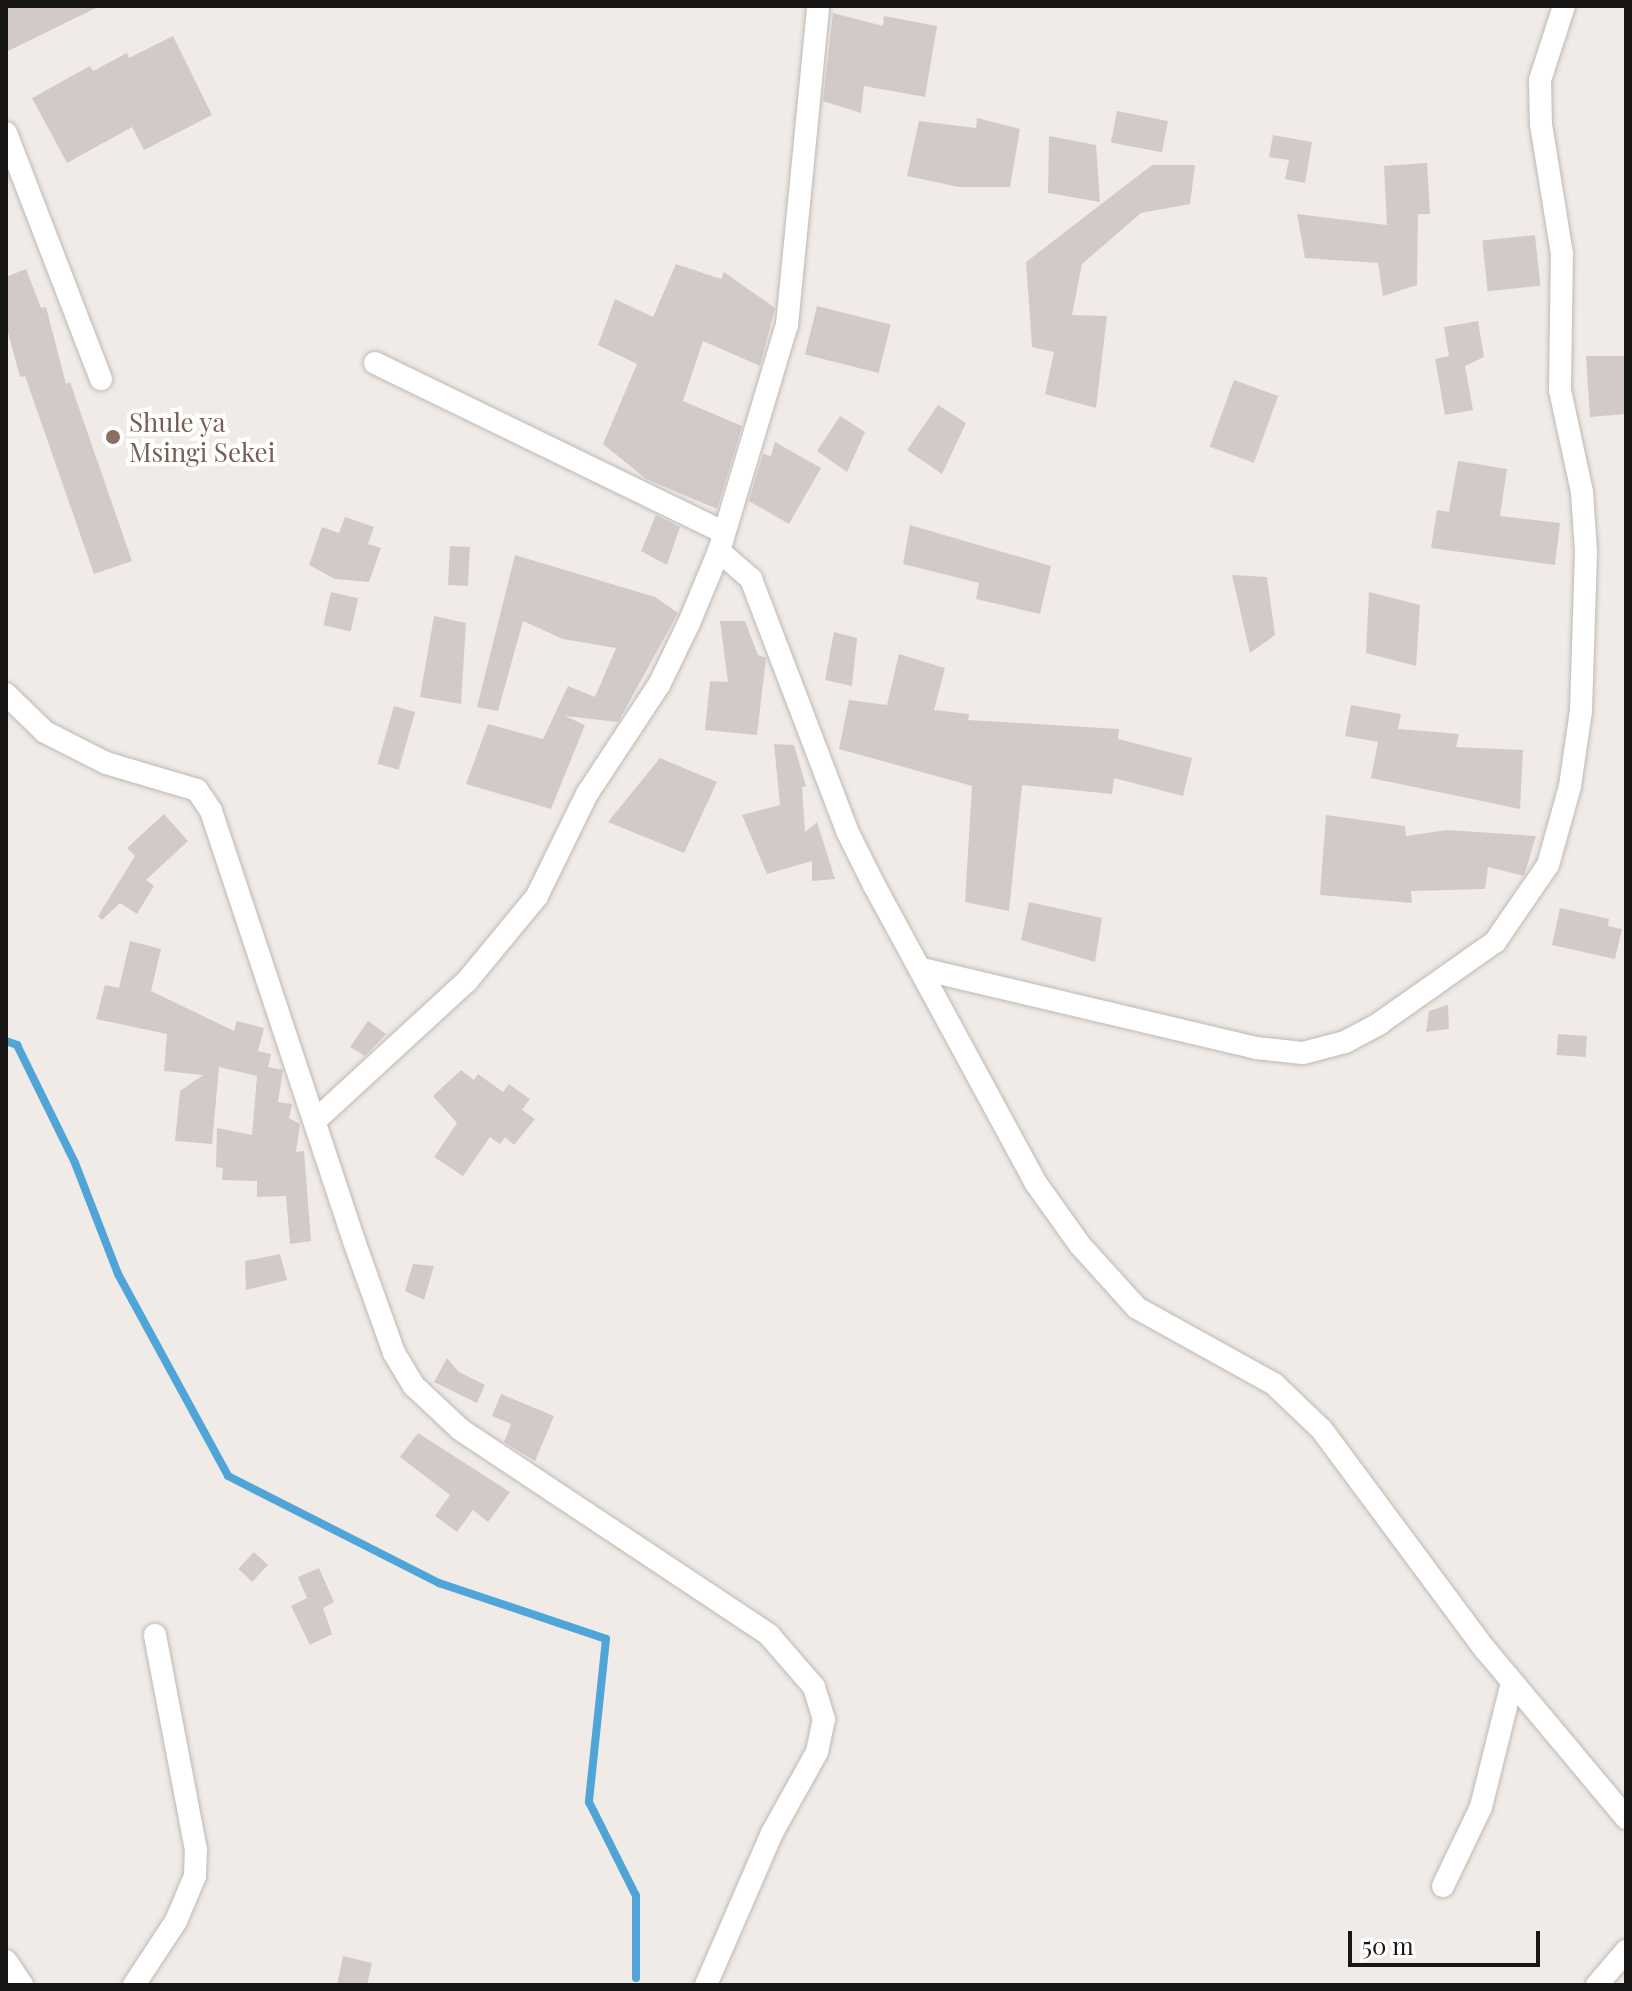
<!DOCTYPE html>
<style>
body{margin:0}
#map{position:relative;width:1632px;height:1991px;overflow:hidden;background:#f0ebe6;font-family:"Playfair Display",serif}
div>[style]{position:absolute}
.stream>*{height:8px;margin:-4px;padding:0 4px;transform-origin:4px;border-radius:4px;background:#4fa5d7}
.building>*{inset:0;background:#d2cac9;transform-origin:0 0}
.roads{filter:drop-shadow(0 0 2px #beb9b4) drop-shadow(0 0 2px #beb9b4)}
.street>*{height:22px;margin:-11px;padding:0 11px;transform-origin:11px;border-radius:11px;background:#fff}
.dots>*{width:22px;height:22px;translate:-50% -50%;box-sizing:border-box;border:4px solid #fff;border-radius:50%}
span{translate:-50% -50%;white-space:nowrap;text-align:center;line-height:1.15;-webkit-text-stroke:8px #fff;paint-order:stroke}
.education-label{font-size:26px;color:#785e54}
.left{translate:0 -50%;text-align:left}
.frame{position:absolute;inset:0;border:8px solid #191716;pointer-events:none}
.scale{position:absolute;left:1348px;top:1931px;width:192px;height:36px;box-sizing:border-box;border:4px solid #191716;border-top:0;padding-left:10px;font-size:24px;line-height:28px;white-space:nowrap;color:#191716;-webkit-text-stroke:6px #fff;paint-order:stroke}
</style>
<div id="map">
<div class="stream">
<div style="left:6px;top:1041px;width:12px;rotate:20deg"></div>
<div style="left:17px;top:1045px;width:131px;rotate:63.8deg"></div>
<div style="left:75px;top:1163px;width:119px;rotate:68.8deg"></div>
<div style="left:118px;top:1274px;width:230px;rotate:61.4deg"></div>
<div style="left:228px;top:1476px;width:237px;rotate:26.9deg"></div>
<div style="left:439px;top:1583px;width:176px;rotate:18.5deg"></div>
<div style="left:606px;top:1639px;width:164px;rotate:96deg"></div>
<div style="left:589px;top:1802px;width:105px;rotate:63.4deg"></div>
<div style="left:636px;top:1896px;width:82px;rotate:90deg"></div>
</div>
<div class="building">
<div style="clip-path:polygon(6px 6px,100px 6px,6px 52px)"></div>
<div style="clip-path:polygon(833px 13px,883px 26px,884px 16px,937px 26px,925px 97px,864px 86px,861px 113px,823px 101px)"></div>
<div style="clip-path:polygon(173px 36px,212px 115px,144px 150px,132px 127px,67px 163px,32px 98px,90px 66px,93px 71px,127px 53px,129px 58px)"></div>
<div style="left:1117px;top:111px;width:52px;height:32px;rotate:11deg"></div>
<div style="clip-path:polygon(977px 118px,1020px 129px,1010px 187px,959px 187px,907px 176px,919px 121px,976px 128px)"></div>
<div style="clip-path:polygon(1273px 135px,1312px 142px,1305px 183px,1285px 179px,1289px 160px,1269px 157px)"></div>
<div style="clip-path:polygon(1049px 136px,1096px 145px,1100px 202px,1048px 193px)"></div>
<div style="clip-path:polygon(1427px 163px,1430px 214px,1418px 214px,1417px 285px,1383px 296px,1378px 263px,1305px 258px,1297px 214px,1387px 225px,1384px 166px)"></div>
<div style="clip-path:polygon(1152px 165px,1195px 165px,1190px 204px,1141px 213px,1082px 264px,1072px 315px,1107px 316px,1096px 408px,1045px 394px,1054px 352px,1032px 347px,1026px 262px)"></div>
<div style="left:1535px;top:235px;width:51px;height:53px;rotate:84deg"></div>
<div style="clip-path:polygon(676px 264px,721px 279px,724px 272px,775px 308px,760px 366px,703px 341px,683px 401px,742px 426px,717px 509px,646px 479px,603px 444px,637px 364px,598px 345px,615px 299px,653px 317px)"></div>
<div style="clip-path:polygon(26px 269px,41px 308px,46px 307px,66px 384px,70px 382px,132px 561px,94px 574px,25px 376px,20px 377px,6px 325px,6px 277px)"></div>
<div style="left:817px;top:306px;width:76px;height:50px;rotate:14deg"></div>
<div style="clip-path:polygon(1478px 321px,1484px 357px,1465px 366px,1473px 410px,1445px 415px,1435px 359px,1449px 356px,1444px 327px)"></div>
<div style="clip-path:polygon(1586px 356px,1626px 356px,1626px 414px,1590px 417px)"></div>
<div style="left:1234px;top:380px;width:47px;height:71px;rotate:20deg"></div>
<div style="clip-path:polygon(938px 405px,966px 423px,942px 474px,907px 450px)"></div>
<div style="clip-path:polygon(840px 416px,865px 432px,847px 472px,817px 451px)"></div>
<div style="clip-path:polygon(775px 442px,821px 468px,789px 524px,749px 501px,763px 454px,771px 456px)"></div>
<div style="clip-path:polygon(1458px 461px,1507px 469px,1500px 516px,1560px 523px,1555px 565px,1431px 548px,1437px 510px,1449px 512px)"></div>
<div style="clip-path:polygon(656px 515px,680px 527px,667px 565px,641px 551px)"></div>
<div style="clip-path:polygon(345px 517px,374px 527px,368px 544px,381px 548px,369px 582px,335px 579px,309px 565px,322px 527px,339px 533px)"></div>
<div style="clip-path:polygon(910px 525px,1051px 566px,1040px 614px,976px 599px,979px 583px,903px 564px)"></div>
<div style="left:450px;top:546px;width:20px;height:39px;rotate:3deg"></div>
<div style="clip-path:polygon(515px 555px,655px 597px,678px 613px,618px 722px,565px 716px,585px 725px,551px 809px,466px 784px,488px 724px,543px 739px,568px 686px,595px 697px,616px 648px,563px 639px,523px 621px,498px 711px,477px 707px)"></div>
<div style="clip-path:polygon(1232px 575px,1267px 577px,1275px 635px,1250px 653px)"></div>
<div style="left:331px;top:592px;width:28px;height:34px;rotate:13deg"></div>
<div style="clip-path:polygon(1369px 592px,1420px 605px,1416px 666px,1366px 653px)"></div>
<div style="clip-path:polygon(434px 616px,466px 623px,461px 704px,420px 697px)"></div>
<div style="clip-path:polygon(720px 621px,745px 621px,758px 655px,766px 658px,757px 735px,705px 730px,710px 681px,728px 682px)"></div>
<div style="clip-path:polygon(834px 632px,857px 638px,852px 686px,825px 680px)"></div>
<div style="clip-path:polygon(899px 654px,945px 668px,934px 710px,969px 714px,968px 720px,1119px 729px,1118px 739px,1192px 758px,1183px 796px,1114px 778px,1112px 794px,1022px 785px,1009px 911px,965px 902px,972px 786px,839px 749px,849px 700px,887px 705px)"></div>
<div style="clip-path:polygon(1351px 705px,1401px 714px,1398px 729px,1459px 734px,1456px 747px,1523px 750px,1520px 809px,1371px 778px,1378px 742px,1345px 736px)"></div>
<div style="left:394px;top:706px;width:22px;height:60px;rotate:16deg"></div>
<div style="clip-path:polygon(774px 744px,794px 745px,806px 786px,802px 787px,805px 832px,817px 822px,835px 879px,812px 881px,812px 861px,767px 874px,742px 815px,780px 805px)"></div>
<div style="clip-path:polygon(660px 758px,717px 782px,684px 853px,608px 822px)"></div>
<div style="clip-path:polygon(164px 814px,188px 841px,146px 880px,154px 886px,137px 914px,120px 903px,102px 920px,98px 916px,135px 856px,127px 848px)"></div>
<div style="clip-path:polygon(1326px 815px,1405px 826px,1406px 836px,1447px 830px,1536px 836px,1524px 876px,1488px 867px,1485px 889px,1411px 891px,1412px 903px,1320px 895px)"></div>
<div style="clip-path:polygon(1029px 902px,1102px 918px,1095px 962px,1021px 940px)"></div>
<div style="clip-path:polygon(1560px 908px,1609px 919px,1608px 926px,1622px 929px,1615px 959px,1552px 945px)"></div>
<div style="clip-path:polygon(130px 941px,161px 949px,151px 991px,234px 1031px,237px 1021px,264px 1028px,258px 1051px,271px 1054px,268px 1067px,283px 1070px,278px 1102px,292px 1104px,289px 1118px,300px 1124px,296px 1152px,304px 1151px,311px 1241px,290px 1244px,286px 1196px,257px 1197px,257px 1181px,222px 1180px,223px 1168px,216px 1167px,217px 1128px,252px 1135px,257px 1076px,219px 1067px,212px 1144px,175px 1141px,180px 1091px,203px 1075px,164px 1071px,167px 1034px,96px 1019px,105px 985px,119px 988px)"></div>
<div style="clip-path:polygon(1448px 1005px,1449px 1029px,1426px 1032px,1429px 1011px)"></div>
<div style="clip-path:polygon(368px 1021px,386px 1034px,365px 1056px,350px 1047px)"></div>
<div style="left:1558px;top:1034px;width:29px;height:21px;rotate:4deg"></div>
<div style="clip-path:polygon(461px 1070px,474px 1080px,478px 1074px,503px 1092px,509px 1084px,530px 1099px,522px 1110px,535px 1119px,514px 1145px,505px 1137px,500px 1144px,490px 1137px,463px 1176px,434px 1157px,457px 1123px,433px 1096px)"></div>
<div style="clip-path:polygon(280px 1254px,287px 1280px,246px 1290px,245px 1261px)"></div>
<div style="clip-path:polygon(413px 1264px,434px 1266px,424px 1300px,405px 1291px)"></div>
<div style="clip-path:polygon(447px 1358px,459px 1372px,485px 1385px,477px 1403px,434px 1382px)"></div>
<div style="clip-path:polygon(501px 1394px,554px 1416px,535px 1461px,504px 1442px,511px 1424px,492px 1416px)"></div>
<div style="clip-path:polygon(418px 1433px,510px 1492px,488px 1522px,473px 1510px,457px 1532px,435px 1516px,450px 1495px,400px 1457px)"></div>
<div style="left:254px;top:1552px;width:19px;height:23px;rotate:43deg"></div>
<div style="clip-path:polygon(319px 1568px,334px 1602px,323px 1608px,332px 1634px,310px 1645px,291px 1606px,307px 1598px,298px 1577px)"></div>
<div style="clip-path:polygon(343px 1956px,372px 1963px,367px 1985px,337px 1985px)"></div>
</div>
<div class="roads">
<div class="street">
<div style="left:6px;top:133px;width:264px;rotate:68.9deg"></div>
<div style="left:375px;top:363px;width:387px;rotate:25.9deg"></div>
<div style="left:719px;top:551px;width:43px;rotate:41.2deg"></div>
<div style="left:751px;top:579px;width:270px;rotate:69.1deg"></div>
<div style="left:847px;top:831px;width:60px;rotate:63.4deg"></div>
<div style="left:874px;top:885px;width:338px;rotate:61.5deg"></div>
<div style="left:1035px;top:1182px;width:77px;rotate:54.5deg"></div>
<div style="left:1080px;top:1245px;width:85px;rotate:47.9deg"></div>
<div style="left:1137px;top:1308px;width:157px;rotate:29deg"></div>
<div style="left:1274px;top:1384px;width:66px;rotate:43.8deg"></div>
<div style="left:1322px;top:1430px;width:272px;rotate:53.4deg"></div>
<div style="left:1484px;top:1648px;width:222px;rotate:50.1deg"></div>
<div style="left:6px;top:694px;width:54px;rotate:44.3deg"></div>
<div style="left:45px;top:732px;width:68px;rotate:26.9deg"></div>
<div style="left:106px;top:763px;width:95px;rotate:16.5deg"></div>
<div style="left:197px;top:790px;width:25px;rotate:56deg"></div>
<div style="left:211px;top:811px;width:453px;rotate:71.6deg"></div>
<div style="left:354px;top:1241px;width:119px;rotate:70.3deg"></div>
<div style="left:394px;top:1353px;width:39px;rotate:59deg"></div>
<div style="left:414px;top:1386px;width:64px;rotate:43.1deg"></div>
<div style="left:461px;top:1430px;width:370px;rotate:33.6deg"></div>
<div style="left:769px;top:1635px;width:69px;rotate:49.1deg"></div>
<div style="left:814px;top:1687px;width:34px;rotate:73deg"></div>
<div style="left:824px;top:1719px;width:34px;rotate:102deg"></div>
<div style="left:817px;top:1752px;width:93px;rotate:119.1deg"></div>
<div style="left:772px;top:1833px;width:166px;rotate:113.5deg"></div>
<div style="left:922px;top:969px;width:343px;rotate:13.3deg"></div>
<div style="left:1256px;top:1048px;width:47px;rotate:6.1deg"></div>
<div style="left:1303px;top:1053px;width:43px;rotate:-14.7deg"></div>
<div style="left:1345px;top:1042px;width:40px;rotate:-28deg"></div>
<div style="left:1380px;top:1023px;width:141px;rotate:-35.2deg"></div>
<div style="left:1495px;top:942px;width:93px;rotate:-55.5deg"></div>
<div style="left:1548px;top:865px;width:82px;rotate:-74.4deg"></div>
<div style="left:1570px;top:786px;width:76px;rotate:-81.7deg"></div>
<div style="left:1581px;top:711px;width:159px;rotate:-88.2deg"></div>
<div style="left:1586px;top:552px;width:60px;rotate:-93.8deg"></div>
<div style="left:1582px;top:492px;width:104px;rotate:-102.2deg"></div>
<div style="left:1560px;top:390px;width:136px;rotate:-89.2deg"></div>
<div style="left:1562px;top:254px;width:131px;rotate:-99.2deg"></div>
<div style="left:1541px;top:125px;width:45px;rotate:-91.3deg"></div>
<div style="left:1540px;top:80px;width:78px;rotate:-72deg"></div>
<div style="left:317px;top:1119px;width:204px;rotate:-42.6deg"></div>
<div style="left:467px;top:981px;width:110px;rotate:-50.5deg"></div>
<div style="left:537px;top:896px;width:114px;rotate:-63.9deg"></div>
<div style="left:587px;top:794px;width:131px;rotate:-56.6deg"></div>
<div style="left:659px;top:685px;width:69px;rotate:-64.2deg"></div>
<div style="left:689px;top:623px;width:78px;rotate:-67.4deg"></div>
<div style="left:719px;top:551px;width:236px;rotate:-73.3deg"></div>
<div style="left:787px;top:325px;width:321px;rotate:-84.4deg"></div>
<div style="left:1443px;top:1886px;width:88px;rotate:-64.3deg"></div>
<div style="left:1481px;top:1807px;width:128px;rotate:-76deg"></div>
<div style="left:6px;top:1961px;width:29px;rotate:56deg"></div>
<div style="left:134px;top:1985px;width:77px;rotate:-56.7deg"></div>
<div style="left:176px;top:1921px;width:49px;rotate:-67.1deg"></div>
<div style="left:195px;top:1876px;width:26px;rotate:-88deg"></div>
<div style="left:196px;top:1850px;width:219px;rotate:-100.8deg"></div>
<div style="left:1597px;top:1985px;width:45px;rotate:-49.5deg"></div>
</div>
</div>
<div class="dots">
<div style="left:113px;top:437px;background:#8d6e63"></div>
</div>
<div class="education-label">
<span class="left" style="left:129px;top:437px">Shule ya<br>Msingi Sekei</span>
</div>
<div class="frame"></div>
<div class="scale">50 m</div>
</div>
